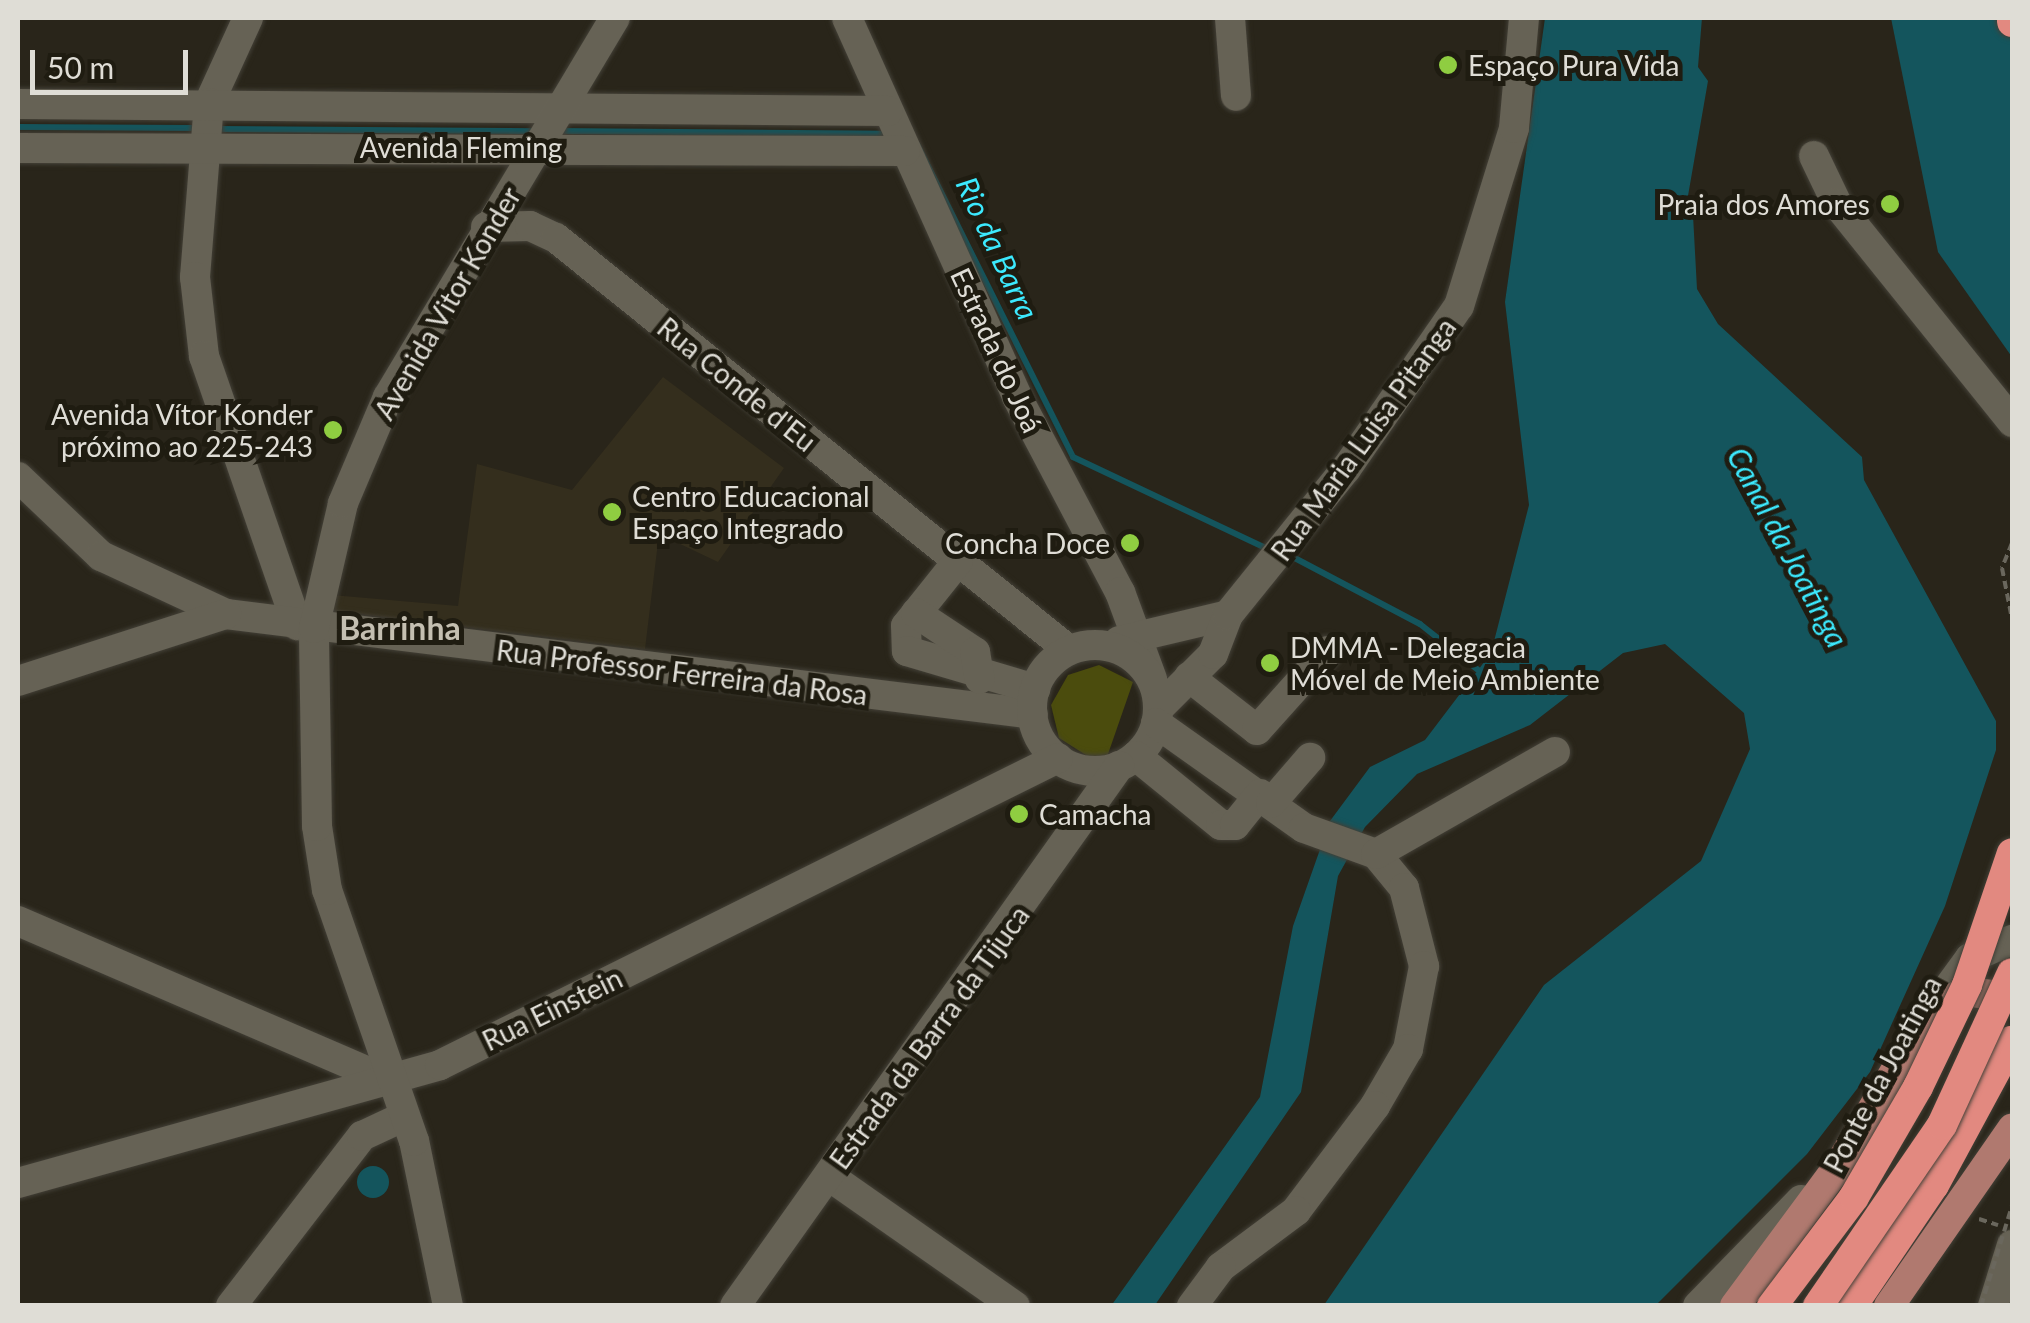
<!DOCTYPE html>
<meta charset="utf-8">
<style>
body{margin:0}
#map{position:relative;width:2030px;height:1323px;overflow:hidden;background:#29251a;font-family:Lato,sans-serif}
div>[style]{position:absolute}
.built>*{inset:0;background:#342e1d}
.green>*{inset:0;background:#4b4c0d}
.water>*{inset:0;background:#14555d}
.round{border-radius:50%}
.stream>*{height:6px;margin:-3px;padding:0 3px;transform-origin:3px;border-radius:3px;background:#14555d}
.path>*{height:4px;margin-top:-2px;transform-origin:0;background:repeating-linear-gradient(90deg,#6a675d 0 8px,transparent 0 13px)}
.roads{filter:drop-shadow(0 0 2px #434037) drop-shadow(0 0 2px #434037)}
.minor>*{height:30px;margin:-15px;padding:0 15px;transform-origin:15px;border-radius:15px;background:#666255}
.minor>.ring{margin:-15px;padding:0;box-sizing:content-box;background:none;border:30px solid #666255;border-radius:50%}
.major>*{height:30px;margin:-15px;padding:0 15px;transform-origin:15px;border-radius:15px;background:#b0796f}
.highway>*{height:30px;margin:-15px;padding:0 15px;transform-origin:15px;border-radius:15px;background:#e28980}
.path-bridge>*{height:4px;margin-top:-2px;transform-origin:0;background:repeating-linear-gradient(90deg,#6a675d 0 8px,transparent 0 13px)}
.bridges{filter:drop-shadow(0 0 2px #434037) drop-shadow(0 0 2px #434037)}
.highway-bridge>*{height:30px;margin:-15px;padding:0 15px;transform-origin:15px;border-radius:15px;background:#e28980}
.dots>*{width:28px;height:28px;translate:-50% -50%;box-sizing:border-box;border:5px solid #1f1c11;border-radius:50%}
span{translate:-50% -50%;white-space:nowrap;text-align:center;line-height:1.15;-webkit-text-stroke:10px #1f1c11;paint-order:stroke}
.poi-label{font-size:28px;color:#dfddd6}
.left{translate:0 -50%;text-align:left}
.right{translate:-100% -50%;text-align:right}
.street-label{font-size:28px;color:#dfddd6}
.water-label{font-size:30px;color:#3ce9fe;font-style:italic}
.quarter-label{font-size:32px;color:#c4bfb1;font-weight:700}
.frame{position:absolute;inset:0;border:20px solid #dfddd6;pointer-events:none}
.scale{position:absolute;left:30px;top:50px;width:158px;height:45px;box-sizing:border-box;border:5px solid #dfddd6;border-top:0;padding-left:12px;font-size:30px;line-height:35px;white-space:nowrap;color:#dfddd6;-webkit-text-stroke:8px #1f1c11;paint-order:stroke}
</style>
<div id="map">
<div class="built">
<div style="clip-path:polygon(663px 377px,784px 468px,718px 562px,659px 534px,645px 649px,334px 611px,332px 595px,458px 606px,477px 464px,572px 490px)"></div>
</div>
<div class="green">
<div style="clip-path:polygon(1099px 665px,1133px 682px,1107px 757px,1089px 757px,1059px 738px,1051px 705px,1068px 675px)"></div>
</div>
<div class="water">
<div style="clip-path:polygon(1545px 18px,1702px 18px,1698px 67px,1708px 81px,1685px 213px,1693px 215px,1697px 289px,1718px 324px,1862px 457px,1864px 480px,1996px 721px,1996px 750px,1945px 906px,1870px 1072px,1807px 1154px,1656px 1305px,1324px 1305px,1544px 985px,1701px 861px,1750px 749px,1744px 713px,1665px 644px,1623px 653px,1530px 725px,1417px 774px,1365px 827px,1338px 876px,1301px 1092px,1155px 1305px,1111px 1306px,1260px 1097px,1293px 926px,1330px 821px,1370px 767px,1425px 740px,1491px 653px,1529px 505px,1505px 302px)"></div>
<div style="clip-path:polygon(1891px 18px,2012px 18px,2012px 357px,1938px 252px)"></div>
<div class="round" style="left:357px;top:1166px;width:32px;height:32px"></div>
</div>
<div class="stream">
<div style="left:18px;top:127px;width:178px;rotate:0.3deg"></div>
<div style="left:214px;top:129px;width:322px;rotate:0.4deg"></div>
<div style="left:559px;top:131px;width:327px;rotate:0.5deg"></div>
<div style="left:917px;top:144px;width:350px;rotate:63.5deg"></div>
<div style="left:1073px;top:457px;width:216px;rotate:25.3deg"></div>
<div style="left:1289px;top:555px;width:148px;rotate:27.8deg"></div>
<div style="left:1420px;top:624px;width:74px;rotate:38.4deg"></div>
</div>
<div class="path">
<div style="left:2012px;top:543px;width:27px;rotate:112deg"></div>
<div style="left:2002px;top:568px;width:52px;rotate:78.9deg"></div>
<div style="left:1979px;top:1219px;width:20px;rotate:18deg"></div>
</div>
<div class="roads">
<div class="minor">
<div style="left:248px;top:18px;width:94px;rotate:114.6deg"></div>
<div style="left:209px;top:103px;width:175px;rotate:94.6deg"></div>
<div style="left:195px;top:277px;width:80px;rotate:83.5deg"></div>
<div style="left:204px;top:356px;width:285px;rotate:70.9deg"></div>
<div style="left:847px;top:18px;width:415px;rotate:65.8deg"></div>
<div style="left:1017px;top:397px;width:221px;rotate:62.2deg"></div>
<div style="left:1120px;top:592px;width:93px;rotate:69.8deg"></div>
<div style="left:1230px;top:18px;width:78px;rotate:85.6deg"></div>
<div style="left:18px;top:104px;width:870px;rotate:0.46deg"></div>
<div style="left:18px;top:148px;width:887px;rotate:0.19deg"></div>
<div style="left:1814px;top:156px;width:53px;rotate:64.4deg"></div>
<div style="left:1837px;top:204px;width:280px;rotate:51.2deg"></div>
<div style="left:486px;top:227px;width:44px;rotate:-1.3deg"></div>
<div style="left:530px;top:226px;width:29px;rotate:25deg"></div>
<div style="left:556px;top:238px;width:658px;rotate:38.77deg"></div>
<div style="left:18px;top:477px;width:115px;rotate:43.6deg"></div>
<div style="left:101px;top:556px;width:138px;rotate:24.9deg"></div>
<div style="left:226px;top:614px;width:813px;rotate:7.06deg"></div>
<div style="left:958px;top:561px;width:83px;rotate:128.7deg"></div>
<div style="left:906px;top:626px;width:25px;rotate:88deg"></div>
<div style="left:907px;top:651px;width:134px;rotate:16.5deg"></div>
<div style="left:916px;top:613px;width:71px;rotate:33.5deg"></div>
<div style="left:975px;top:652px;width:27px;rotate:80deg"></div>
<div style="left:1119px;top:641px;width:112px;rotate:-13.4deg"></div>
<div class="ring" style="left:1032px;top:645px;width:96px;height:96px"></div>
<div style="left:1189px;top:677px;width:86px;rotate:37.9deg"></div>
<div style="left:1257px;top:730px;width:106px;rotate:-48.1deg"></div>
<div style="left:18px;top:681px;width:219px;rotate:-17.9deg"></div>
<div style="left:1159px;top:708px;width:76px;rotate:-45deg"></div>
<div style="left:1213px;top:654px;width:42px;rotate:-69deg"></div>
<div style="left:1228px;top:615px;width:188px;rotate:-51.1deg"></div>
<div style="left:1346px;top:469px;width:198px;rotate:-55.3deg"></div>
<div style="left:1459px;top:306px;width:186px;rotate:-72.8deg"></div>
<div style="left:1514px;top:128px;width:110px;rotate:-84.8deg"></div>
<div style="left:1156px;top:723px;width:181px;rotate:35.4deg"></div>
<div style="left:1304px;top:828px;width:77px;rotate:19.9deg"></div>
<div style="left:1376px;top:854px;width:44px;rotate:50.5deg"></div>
<div style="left:1404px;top:888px;width:81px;rotate:75.6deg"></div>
<div style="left:1424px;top:966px;width:85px;rotate:100.9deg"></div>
<div style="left:1408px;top:1049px;width:66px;rotate:120.1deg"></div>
<div style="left:1375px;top:1106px;width:131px;rotate:127deg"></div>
<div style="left:1296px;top:1211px;width:94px;rotate:143.3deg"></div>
<div style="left:1221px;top:1267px;width:49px;rotate:126.6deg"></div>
<div style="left:1136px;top:756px;width:109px;rotate:39.1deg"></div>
<div style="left:1221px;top:825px;width:14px"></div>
<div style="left:1235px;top:825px;width:40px;rotate:-51deg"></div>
<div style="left:1271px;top:803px;width:60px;rotate:-49.1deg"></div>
<div style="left:1376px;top:854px;width:206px;rotate:-29.7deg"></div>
<div style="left:18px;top:921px;width:407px;rotate:23.3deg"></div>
<div style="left:1929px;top:1014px;width:69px;rotate:-53.8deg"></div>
<div style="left:1970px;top:958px;width:46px;rotate:-23.2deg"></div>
<div style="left:829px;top:1176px;width:227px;rotate:35deg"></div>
<div style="left:18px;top:1183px;width:438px;rotate:-15.6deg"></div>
<div style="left:440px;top:1065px;width:690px;rotate:-26.42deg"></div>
<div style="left:231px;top:1306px;width:215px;rotate:-52.4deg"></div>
<div style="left:362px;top:1136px;width:47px;rotate:-24.9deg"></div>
<div style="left:448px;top:1306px;width:168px;rotate:-101.6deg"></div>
<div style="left:414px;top:1141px;width:266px;rotate:-109.1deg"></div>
<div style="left:327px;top:890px;width:65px;rotate:-98.9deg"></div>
<div style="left:317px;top:826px;width:198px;rotate:-90.9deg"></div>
<div style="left:314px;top:628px;width:128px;rotate:-76.9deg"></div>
<div style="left:343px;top:503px;width:115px;rotate:-67deg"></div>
<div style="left:388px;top:397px;width:442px;rotate:-59.1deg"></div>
<div style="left:735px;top:1306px;width:663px;rotate:-54.58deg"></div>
<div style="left:1698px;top:1306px;width:148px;rotate:-45.8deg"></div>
<div style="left:1993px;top:1306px;width:64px;rotate:-72.7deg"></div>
</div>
<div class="major">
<div style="left:1735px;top:1306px;width:177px;rotate:-53.5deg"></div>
<div style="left:1840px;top:1164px;width:174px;rotate:-59.3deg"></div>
<div style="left:1929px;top:1014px;width:43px;rotate:-32.6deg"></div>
<div style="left:1965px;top:991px;width:48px;rotate:8.5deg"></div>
<div style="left:1889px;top:1306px;width:216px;rotate:-55.2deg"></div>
</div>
<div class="highway">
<div style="left:2012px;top:18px;width:4px;rotate:90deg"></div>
<div style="left:1852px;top:1306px;width:146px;rotate:-55.9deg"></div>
<div style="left:1934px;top:1185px;width:164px;rotate:-61.6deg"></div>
</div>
</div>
<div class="path-bridge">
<div style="left:1981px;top:1306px;width:105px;rotate:-72.8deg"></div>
</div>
<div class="bridges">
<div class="highway-bridge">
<div style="left:1772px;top:1306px;width:136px;rotate:-53deg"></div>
<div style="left:1854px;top:1197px;width:127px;rotate:-59.8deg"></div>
<div style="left:1918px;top:1087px;width:113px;rotate:-64.3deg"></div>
<div style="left:1967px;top:985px;width:139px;rotate:-71.2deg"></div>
<div style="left:1818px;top:1306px;width:219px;rotate:-55.6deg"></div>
<div style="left:1942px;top:1125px;width:167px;rotate:-65.3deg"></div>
</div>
</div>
<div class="dots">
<div style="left:1448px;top:65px;background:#8fcd41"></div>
<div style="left:1890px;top:204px;background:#8fcd41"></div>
<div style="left:333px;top:430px;background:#8fcd41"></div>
<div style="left:612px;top:512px;background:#8fcd41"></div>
<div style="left:1130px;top:543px;background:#8fcd41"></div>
<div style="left:1270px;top:663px;background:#8fcd41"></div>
<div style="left:1019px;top:814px;background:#8fcd41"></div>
</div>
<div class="poi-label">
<span class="left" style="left:1468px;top:65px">Espaço Pura Vida</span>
<span class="right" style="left:1870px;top:204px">Praia dos Amores</span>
<span class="right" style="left:313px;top:430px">Avenida Vítor Konder<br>próximo ao 225-243</span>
<span class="left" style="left:632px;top:512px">Centro Educacional<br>Espaço Integrado</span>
<span class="right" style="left:1110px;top:543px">Concha Doce</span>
<span class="left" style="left:1290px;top:663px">DMMA - Delegacia<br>Móvel de Meio Ambiente</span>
<span class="left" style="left:1039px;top:814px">Camacha</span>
</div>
<div class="street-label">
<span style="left:461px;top:147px">Avenida Fleming</span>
<span style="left:447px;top:303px;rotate:-60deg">Avenida Vitor Konder</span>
<span style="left:997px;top:350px;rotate:65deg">Estrada do Joá</span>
<span style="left:737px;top:384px;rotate:39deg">Rua Conde d'Eu</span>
<span style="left:1363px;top:439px;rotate:-54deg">Rua Maria Luisa Pitanga</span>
<span style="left:682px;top:672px;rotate:7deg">Rua Professor Ferreira da Rosa</span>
<span style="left:552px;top:1009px;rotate:-26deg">Rua Einstein</span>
<span style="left:929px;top:1037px;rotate:-54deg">Estrada da Barra da Tijuca</span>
<span style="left:1882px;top:1074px;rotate:-62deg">Ponte da Joatinga</span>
</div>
<div class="water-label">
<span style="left:998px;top:248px;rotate:65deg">Rio da Barra</span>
<span style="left:1788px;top:547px;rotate:62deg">Canal da Joatinga</span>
</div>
<div class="quarter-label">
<span style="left:400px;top:628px">Barrinha</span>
</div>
<div class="frame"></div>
<div class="scale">50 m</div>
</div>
